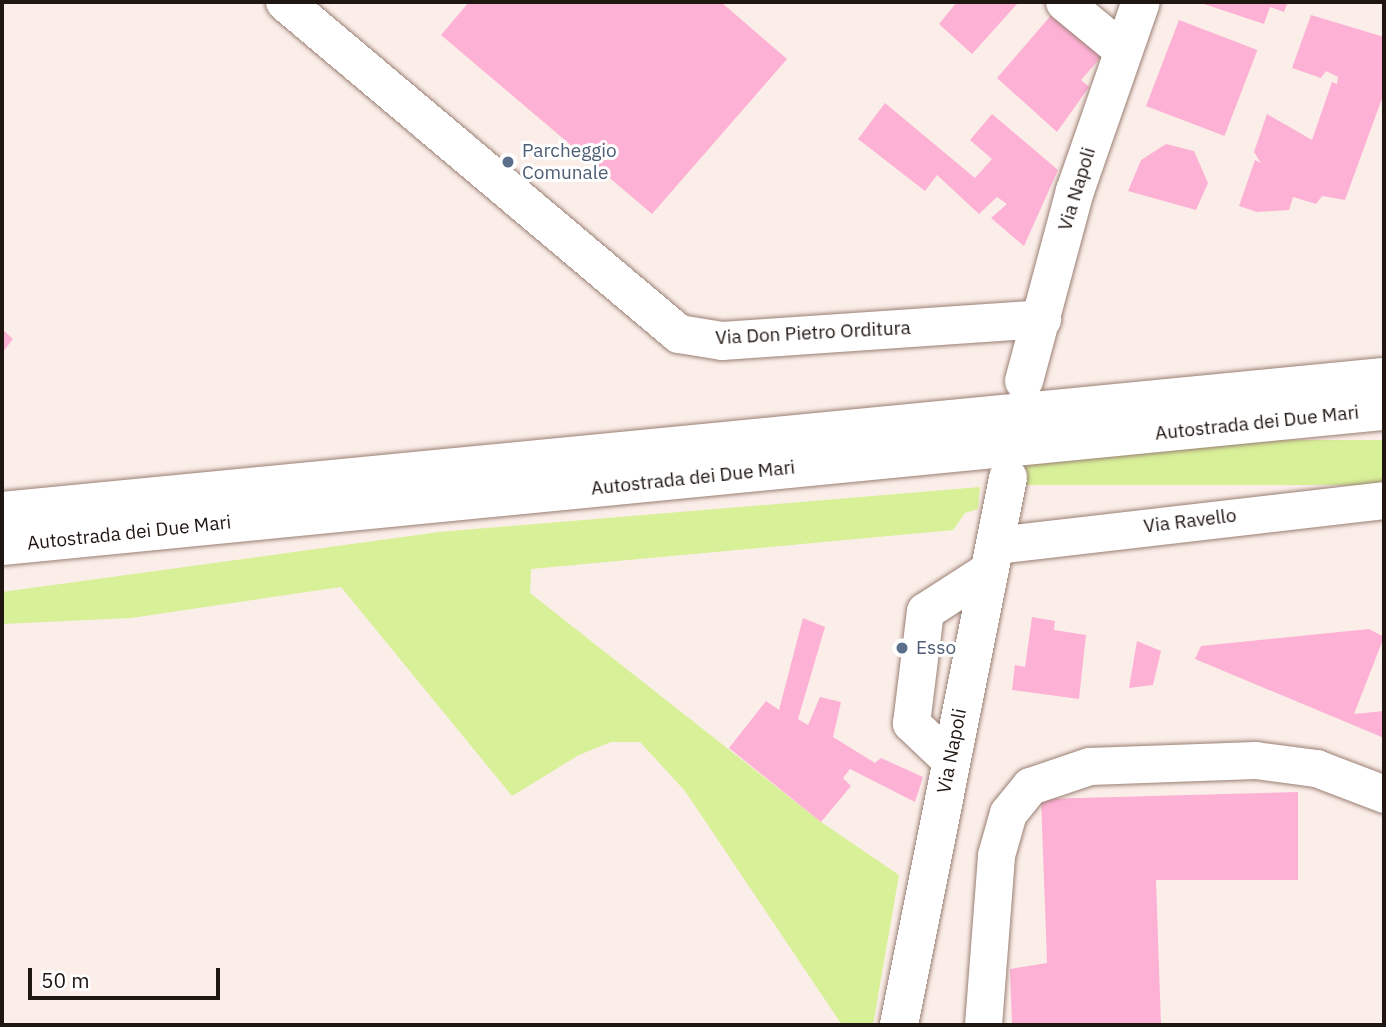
<!DOCTYPE html>
<style>
body{margin:0}
#map{position:relative;width:1386px;height:1027px;overflow:hidden;background:#fbeee9;font-family:"IBM Plex Sans",sans-serif}
div>[style]{position:absolute}
.green>*{inset:0;background:#d8f098;transform-origin:0 0}
.building>*{inset:0;background:#fdb1d5;transform-origin:0 0}
.roads{filter:drop-shadow(0 0 2px #9a7f73) drop-shadow(0 0 2px #9a7f73)}
.minor>*{height:37px;margin:-18.5px;padding:0 18.5px;transform-origin:18.5px;border-radius:18.5px;background:#fff}
.major>*{height:38px;margin:-19px;padding:0 19px;transform-origin:19px;border-radius:19px;background:#fff}
.highway>*{height:38px;margin:-19px;padding:0 19px;transform-origin:19px;border-radius:19px;background:#fff}
.dots>*{width:19px;height:19px;translate:-50% -50%;box-sizing:border-box;border:4px solid #fff;border-radius:50%}
span{translate:-50% -50%;white-space:nowrap;text-align:center;line-height:1.15;-webkit-text-stroke:6px #fff;paint-order:stroke}
.service-label{font-size:19px;color:#4e5e75}
.left{translate:0 -50%;text-align:left}
.street-label{font-size:19px;color:#201611}
.frame{position:absolute;inset:0;border:4px solid #201611;pointer-events:none}
.scale{position:absolute;left:28px;top:968px;width:192px;height:32px;box-sizing:border-box;border:4px solid #201611;border-top:0;padding-left:9px;font-size:21px;line-height:24px;white-space:nowrap;color:#201611;-webkit-text-stroke:5px #fff;paint-order:stroke}
</style>
<div id="map">
<div class="green">
<div style="left:1384px;top:440px;width:45px;height:359px;rotate:90deg"></div>
<div style="clip-path:polygon(980px 487px,978px 509px,965px 513px,953px 530px,531px 569px,530px 593px,821px 822px,899px 875px,873px 1025px,842px 1025px,685px 791px,640px 742px,611px 742px,579px 755px,512px 796px,341px 587px,131px 618px,2px 624px,2px 592px,439px 532px)"></div>
</div>
<div class="building">
<div style="clip-path:polygon(469px 2px,721px 2px,787px 59px,652px 214px,441px 35px)"></div>
<div style="clip-path:polygon(957px 2px,1019px 2px,972px 54px,939px 24px)"></div>
<div style="clip-path:polygon(1198px 2px,1288px 2px,1284px 12px,1270px 7px,1264px 24px)"></div>
<div style="clip-path:polygon(1053px 13px,1102px 56px,1081px 80px,1089px 87px,1057px 132px,997px 78px)"></div>
<div style="clip-path:polygon(1311px 15px,1384px 37px,1384px 93px,1345px 200px,1322px 196px,1316px 204px,1293px 197px,1289px 210px,1257px 212px,1239px 206px,1255px 160px,1261px 163px,1254px 152px,1267px 114px,1312px 140px,1332px 82px,1337px 84px,1338px 77px,1326px 71px,1321px 78px,1292px 68px)"></div>
<div style="left:1179px;top:20px;width:84px;height:92px;rotate:21deg"></div>
<div style="clip-path:polygon(885px 103px,975px 178px,992px 159px,970px 140px,992px 114px,1058px 170px,1024px 246px,991px 218px,1007px 204px,997px 197px,979px 214px,937px 175px,925px 191px,858px 139px)"></div>
<div style="clip-path:polygon(1166px 144px,1194px 151px,1208px 183px,1196px 210px,1128px 191px,1141px 160px)"></div>
<div style="clip-path:polygon(2px 329px,13px 339px,2px 353px)"></div>
<div style="clip-path:polygon(1032px 617px,1055px 621px,1054px 630px,1086px 635px,1079px 699px,1012px 690px,1015px 665px,1025px 667px)"></div>
<div style="clip-path:polygon(803px 618px,825px 627px,798px 719px,808px 725px,820px 697px,841px 702px,833px 737px,875px 763px,881px 758px,923px 777px,915px 802px,850px 769px,843px 778px,851px 786px,821px 822px,729px 748px,766px 701px,779px 710px)"></div>
<div style="clip-path:polygon(1369px 629px,1384px 637px,1354px 714px,1384px 711px,1384px 738px,1195px 659px,1201px 646px)"></div>
<div style="clip-path:polygon(1137px 641px,1161px 651px,1153px 685px,1129px 688px)"></div>
<div style="clip-path:polygon(1298px 792px,1298px 880px,1156px 880px,1161px 1025px,1012px 1025px,1010px 969px,1047px 963px,1041px 799px)"></div>
</div>
<div class="roads">
<div class="minor">
<div style="left:1064px;top:2px;width:75px;rotate:39.6deg"></div>
<div style="left:996px;top:545px;width:391px;rotate:-6.6deg"></div>
<div style="left:950px;top:760px;width:54px;rotate:-136.5deg"></div>
<div style="left:911px;top:723px;width:113px;rotate:-82.9deg"></div>
<div style="left:925px;top:611px;width:77px;rotate:-32.9deg"></div>
<div style="left:983px;top:1025px;width:170px;rotate:-85.6deg"></div>
<div style="left:996px;top:855px;width:44px;rotate:-74.1deg"></div>
<div style="left:1008px;top:813px;width:35px;rotate:-51deg"></div>
<div style="left:1030px;top:786px;width:62px;rotate:-18.7deg"></div>
<div style="left:1089px;top:766px;width:166px;rotate:-2.1deg"></div>
<div style="left:1255px;top:760px;width:62px;rotate:7.5deg"></div>
<div style="left:1316px;top:768px;width:73px;rotate:20.9deg"></div>
</div>
<div class="major">
<div style="left:285px;top:2px;width:515px;rotate:40.12deg"></div>
<div style="left:679px;top:334px;width:44px;rotate:9.2deg"></div>
<div style="left:722px;top:341px;width:321px;rotate:-3.9deg"></div>
<div style="left:1024px;top:381px;width:197px;rotate:-75deg"></div>
<div style="left:1075px;top:191px;width:200px;rotate:-70.8deg"></div>
<div style="left:899px;top:1025px;width:558px;rotate:-78.73deg"></div>
</div>
<div class="highway">
<div style="left:2px;top:511px;width:1388px;rotate:-5.54deg"></div>
<div style="left:2px;top:546px;width:1389px;rotate:-5.58deg"></div>
</div>
</div>
<div class="dots">
<div style="left:508px;top:162px;background:#5c6f8a"></div>
<div style="left:902px;top:648px;background:#5c6f8a"></div>
</div>
<div class="service-label">
<span class="left" style="left:522px;top:162px">Parcheggio<br>Comunale</span>
<span class="left" style="left:916px;top:648px">Esso</span>
</div>
<div class="street-label">
<span style="left:1077px;top:189px;rotate:-73deg">Via Napoli</span>
<span style="left:813px;top:333px;rotate:-3deg">Via Don Pietro Orditura</span>
<span style="left:1257px;top:423px;rotate:-6deg">Autostrada dei Due Mari</span>
<span style="left:693px;top:478px;rotate:-6deg">Autostrada dei Due Mari</span>
<span style="left:1190px;top:521px;rotate:-7deg">Via Ravello</span>
<span style="left:129px;top:533px;rotate:-6deg">Autostrada dei Due Mari</span>
<span style="left:952px;top:751px;rotate:-79deg">Via Napoli</span>
</div>
<div class="frame"></div>
<div class="scale">50 m</div>
</div>
